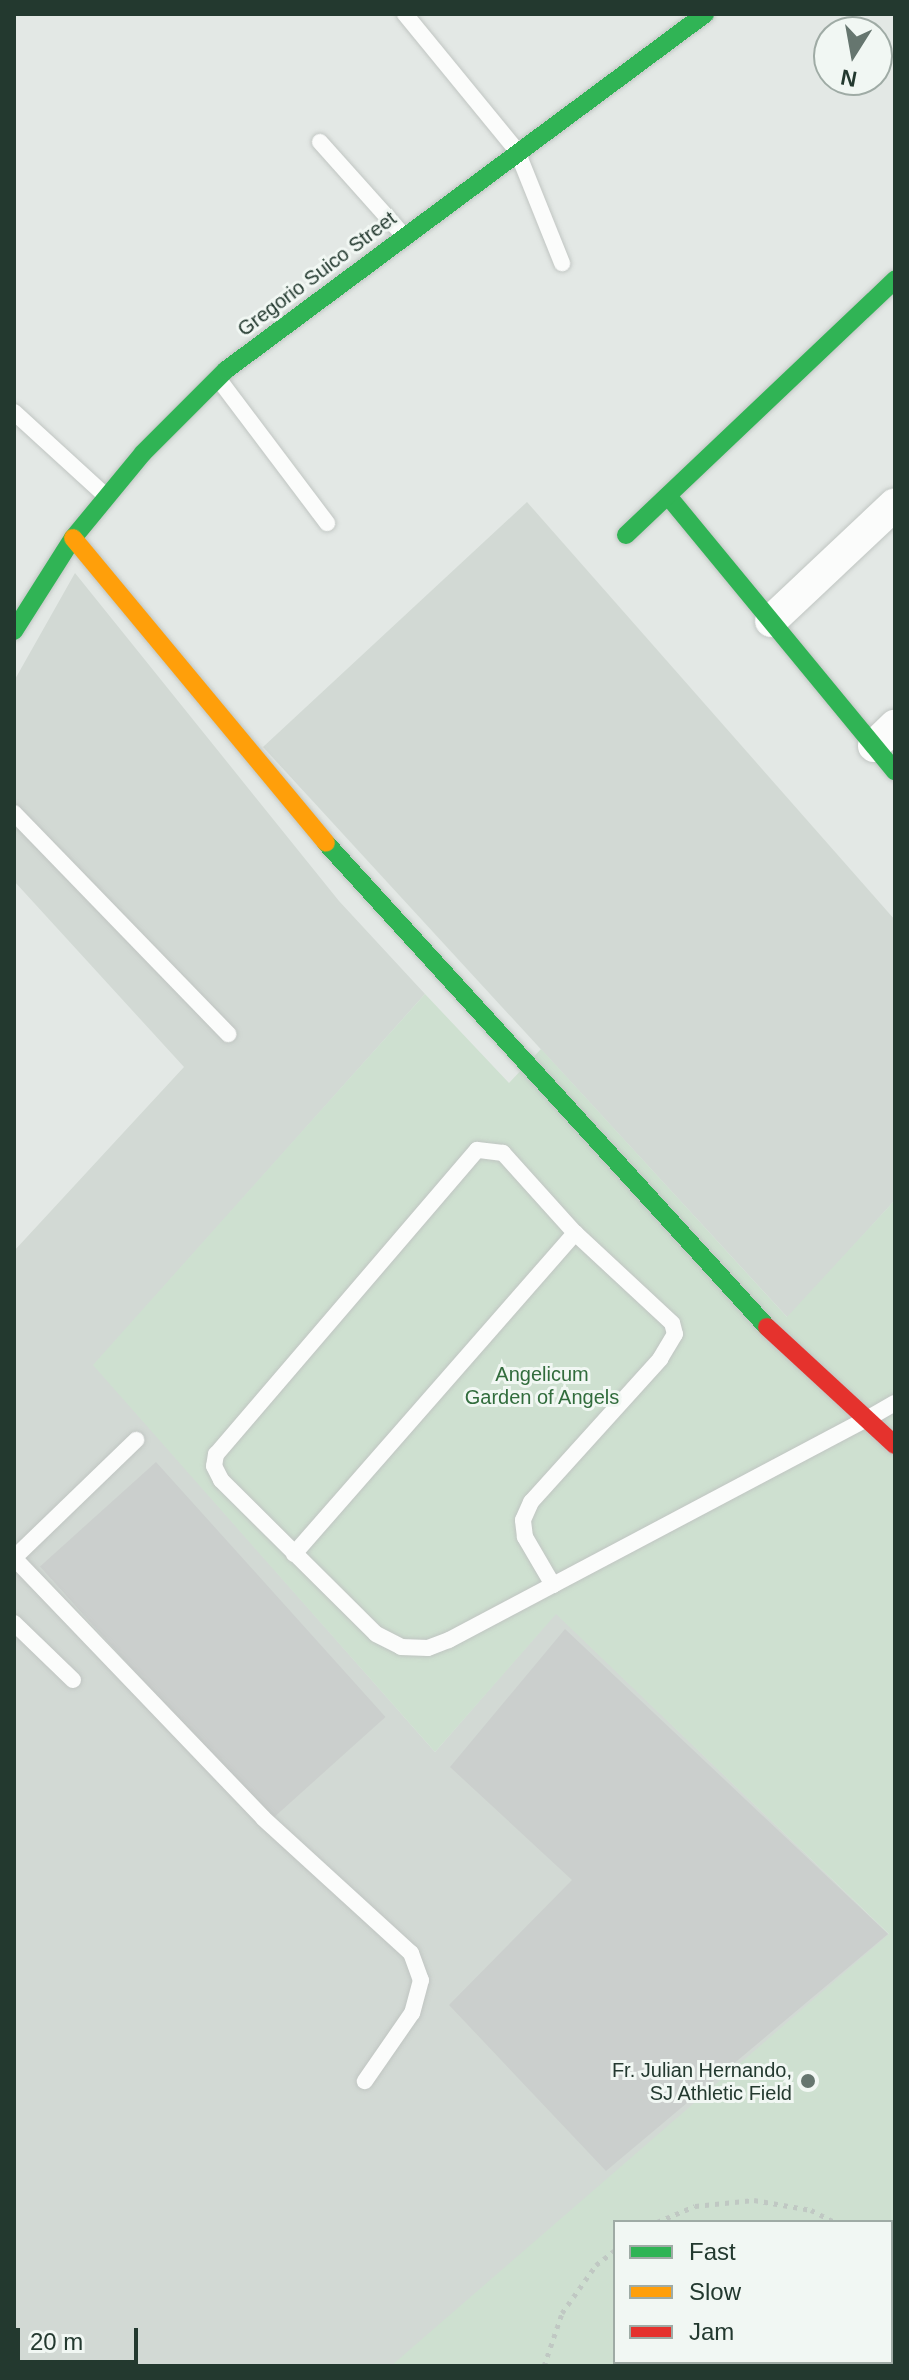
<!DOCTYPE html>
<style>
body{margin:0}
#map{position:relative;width:909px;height:2380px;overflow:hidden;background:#e3e8e5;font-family:Arial,sans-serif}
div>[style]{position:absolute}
.built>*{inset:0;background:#d2d9d4}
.green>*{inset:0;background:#cee0d0}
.building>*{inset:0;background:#cbcfcd;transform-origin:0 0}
.path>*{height:5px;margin-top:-2.5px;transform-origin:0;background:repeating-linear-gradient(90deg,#c0c8c3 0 4px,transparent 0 10px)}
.roads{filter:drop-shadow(0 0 2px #c0c5c2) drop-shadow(0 0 2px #c0c5c2)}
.lane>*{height:16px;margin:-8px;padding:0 8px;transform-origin:8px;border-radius:8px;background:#fbfcfb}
.street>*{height:32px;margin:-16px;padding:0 16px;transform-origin:16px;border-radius:16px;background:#fbfcfb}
.fast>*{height:18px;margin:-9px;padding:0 9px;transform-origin:9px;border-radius:9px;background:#30b455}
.slow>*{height:18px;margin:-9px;padding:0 9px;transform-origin:9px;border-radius:9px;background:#ff9f0a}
.jam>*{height:18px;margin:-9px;padding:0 9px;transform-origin:9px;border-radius:9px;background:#e5322d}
.dots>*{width:22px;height:22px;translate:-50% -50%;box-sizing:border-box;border:4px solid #f1f7f3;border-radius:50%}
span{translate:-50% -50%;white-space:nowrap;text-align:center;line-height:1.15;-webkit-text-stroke:6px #f1f7f3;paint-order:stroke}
.street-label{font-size:20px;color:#23392f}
.park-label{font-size:20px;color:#316c3c}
.poi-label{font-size:20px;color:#23392f}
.right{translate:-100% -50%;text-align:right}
.frame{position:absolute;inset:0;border:16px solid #23392f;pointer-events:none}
.legend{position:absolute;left:613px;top:2220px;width:280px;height:144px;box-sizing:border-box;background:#f1f7f3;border:2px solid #9faba5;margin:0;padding:10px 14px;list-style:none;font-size:24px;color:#23392f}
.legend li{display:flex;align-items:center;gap:16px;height:40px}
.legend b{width:40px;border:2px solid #9faba5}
.north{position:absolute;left:813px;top:16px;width:80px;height:80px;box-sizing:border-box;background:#f1f7f3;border:2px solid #9faba5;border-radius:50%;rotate:191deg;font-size:22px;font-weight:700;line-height:32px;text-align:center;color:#23392f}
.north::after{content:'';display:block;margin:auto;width:28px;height:36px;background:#66766f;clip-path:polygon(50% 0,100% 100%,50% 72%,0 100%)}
.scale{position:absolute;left:16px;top:2328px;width:122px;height:36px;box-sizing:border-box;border:4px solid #23392f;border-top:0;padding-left:10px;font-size:24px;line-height:28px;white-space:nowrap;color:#23392f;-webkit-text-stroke:6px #f1f7f3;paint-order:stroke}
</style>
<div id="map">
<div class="built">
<div style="clip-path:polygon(527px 502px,895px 920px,895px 1200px,788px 1318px,263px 747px)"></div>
<div style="clip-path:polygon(evenodd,75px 573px,339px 901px,425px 994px,94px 1365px,435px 1752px,556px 1613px,895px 1940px,895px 2366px,14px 2366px,14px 1251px,184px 1067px,14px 881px,14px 681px,75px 573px,615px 2222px,891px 2222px,891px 2362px,615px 2362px,615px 2222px)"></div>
</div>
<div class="green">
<div style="clip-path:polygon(evenodd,425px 994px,509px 1083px,541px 1049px,787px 1317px,895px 1200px,895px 2366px,391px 2366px,889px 1934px,556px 1614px,435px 1752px,93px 1365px,425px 994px,615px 2222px,891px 2222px,891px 2362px,615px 2362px,615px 2222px)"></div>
</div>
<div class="building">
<div style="left:156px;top:1462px;width:343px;height:156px;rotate:48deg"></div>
<div style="clip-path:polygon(565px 1629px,888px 1934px,606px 2171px,449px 2005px,572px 1880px,450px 1767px)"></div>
</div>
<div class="path">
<div style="left:657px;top:2222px;width:41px;rotate:-22.8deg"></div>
<div style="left:695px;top:2206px;width:59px;rotate:-5.8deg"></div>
<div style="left:754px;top:2200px;width:58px;rotate:10deg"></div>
<div style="left:811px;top:2210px;width:27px;rotate:27deg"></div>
<div style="left:891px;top:2261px;width:5px;rotate:37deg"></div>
<div style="left:544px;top:2366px;width:56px;rotate:-71.2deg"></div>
<div style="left:562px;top:2313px;width:59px;rotate:-54.7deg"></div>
<div style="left:596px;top:2265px;width:24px;rotate:-38deg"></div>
</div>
<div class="roads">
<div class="lane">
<div style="left:405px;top:14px;width:177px;rotate:50.7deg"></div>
<div style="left:517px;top:151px;width:121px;rotate:68.1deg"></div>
<div style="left:320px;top:142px;width:126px;rotate:48.2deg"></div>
<div style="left:220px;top:381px;width:178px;rotate:53deg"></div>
<div style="left:14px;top:412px;width:125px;rotate:42.4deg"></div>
<div style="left:14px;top:813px;width:308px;rotate:45.9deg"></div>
<div style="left:294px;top:1554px;width:427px;rotate:-48.8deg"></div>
<div style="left:14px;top:1558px;width:170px;rotate:-44deg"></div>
<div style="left:16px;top:1560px;width:357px;rotate:46.2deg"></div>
<div style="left:263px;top:1818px;width:200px;rotate:42.4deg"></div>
<div style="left:411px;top:1953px;width:29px;rotate:70deg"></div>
<div style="left:421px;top:1980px;width:34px;rotate:105deg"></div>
<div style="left:412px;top:2013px;width:83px;rotate:124.7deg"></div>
<div style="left:553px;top:1585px;width:56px;rotate:-120.3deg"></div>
<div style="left:525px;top:1537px;width:17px;rotate:-97deg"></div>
<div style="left:523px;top:1520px;width:20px;rotate:-66deg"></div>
<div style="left:531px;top:1502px;width:193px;rotate:-47.9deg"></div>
<div style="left:660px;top:1359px;width:29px;rotate:-59deg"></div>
<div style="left:675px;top:1334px;width:11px;rotate:-105deg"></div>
<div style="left:672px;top:1323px;width:132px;rotate:-137.1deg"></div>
<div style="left:575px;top:1233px;width:108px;rotate:-132deg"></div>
<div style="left:503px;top:1153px;width:26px;rotate:-173deg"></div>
<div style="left:477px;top:1150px;width:401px;rotate:130.6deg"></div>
<div style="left:216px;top:1454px;width:12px;rotate:99deg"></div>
<div style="left:214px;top:1466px;width:16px;rotate:63deg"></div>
<div style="left:221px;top:1480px;width:218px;rotate:44.8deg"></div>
<div style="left:376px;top:1634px;width:28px;rotate:27deg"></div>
<div style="left:401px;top:1647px;width:27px;rotate:2deg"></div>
<div style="left:428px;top:1648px;width:22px;rotate:-21deg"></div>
<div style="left:449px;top:1640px;width:118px;rotate:-27.9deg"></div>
<div style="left:553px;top:1585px;width:355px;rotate:-27.9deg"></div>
<div style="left:867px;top:1419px;width:32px;rotate:-30deg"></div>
<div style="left:14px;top:1623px;width:82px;rotate:44deg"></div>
</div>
<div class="street">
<div style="left:771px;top:621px;width:170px;rotate:-43.3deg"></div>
<div style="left:874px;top:746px;width:29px;rotate:-44deg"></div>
</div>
<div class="fast">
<div style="left:668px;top:496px;width:357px;rotate:50.5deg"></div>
<div style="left:626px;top:535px;width:371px;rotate:-43.5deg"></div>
<div style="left:14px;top:631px;width:110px;rotate:-57.6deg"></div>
<div style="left:73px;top:538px;width:110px;rotate:-50.5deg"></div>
<div style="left:143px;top:453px;width:117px;rotate:-45deg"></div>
<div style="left:226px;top:370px;width:597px;rotate:-36.62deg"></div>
<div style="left:326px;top:843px;width:655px;rotate:47.66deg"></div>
</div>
<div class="slow">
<div style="left:73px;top:538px;width:396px;rotate:50.3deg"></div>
</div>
<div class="jam">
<div style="left:767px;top:1327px;width:174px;rotate:42.7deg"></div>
</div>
</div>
<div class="dots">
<div style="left:808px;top:2081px;background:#66766f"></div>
</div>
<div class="street-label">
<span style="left:317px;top:274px;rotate:-37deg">Gregorio Suico Street</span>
</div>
<div class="park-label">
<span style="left:542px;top:1386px">Angelicum<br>Garden of Angels</span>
</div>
<div class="poi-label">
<span class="right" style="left:792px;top:2082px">Fr. Julian Hernando,<br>SJ Athletic Field</span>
</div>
<div class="frame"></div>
<ul class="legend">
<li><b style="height:10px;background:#30b455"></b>Fast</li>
<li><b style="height:10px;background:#ff9f0a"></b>Slow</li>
<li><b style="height:10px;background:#e5322d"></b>Jam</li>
</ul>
<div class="north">N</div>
<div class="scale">20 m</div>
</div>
